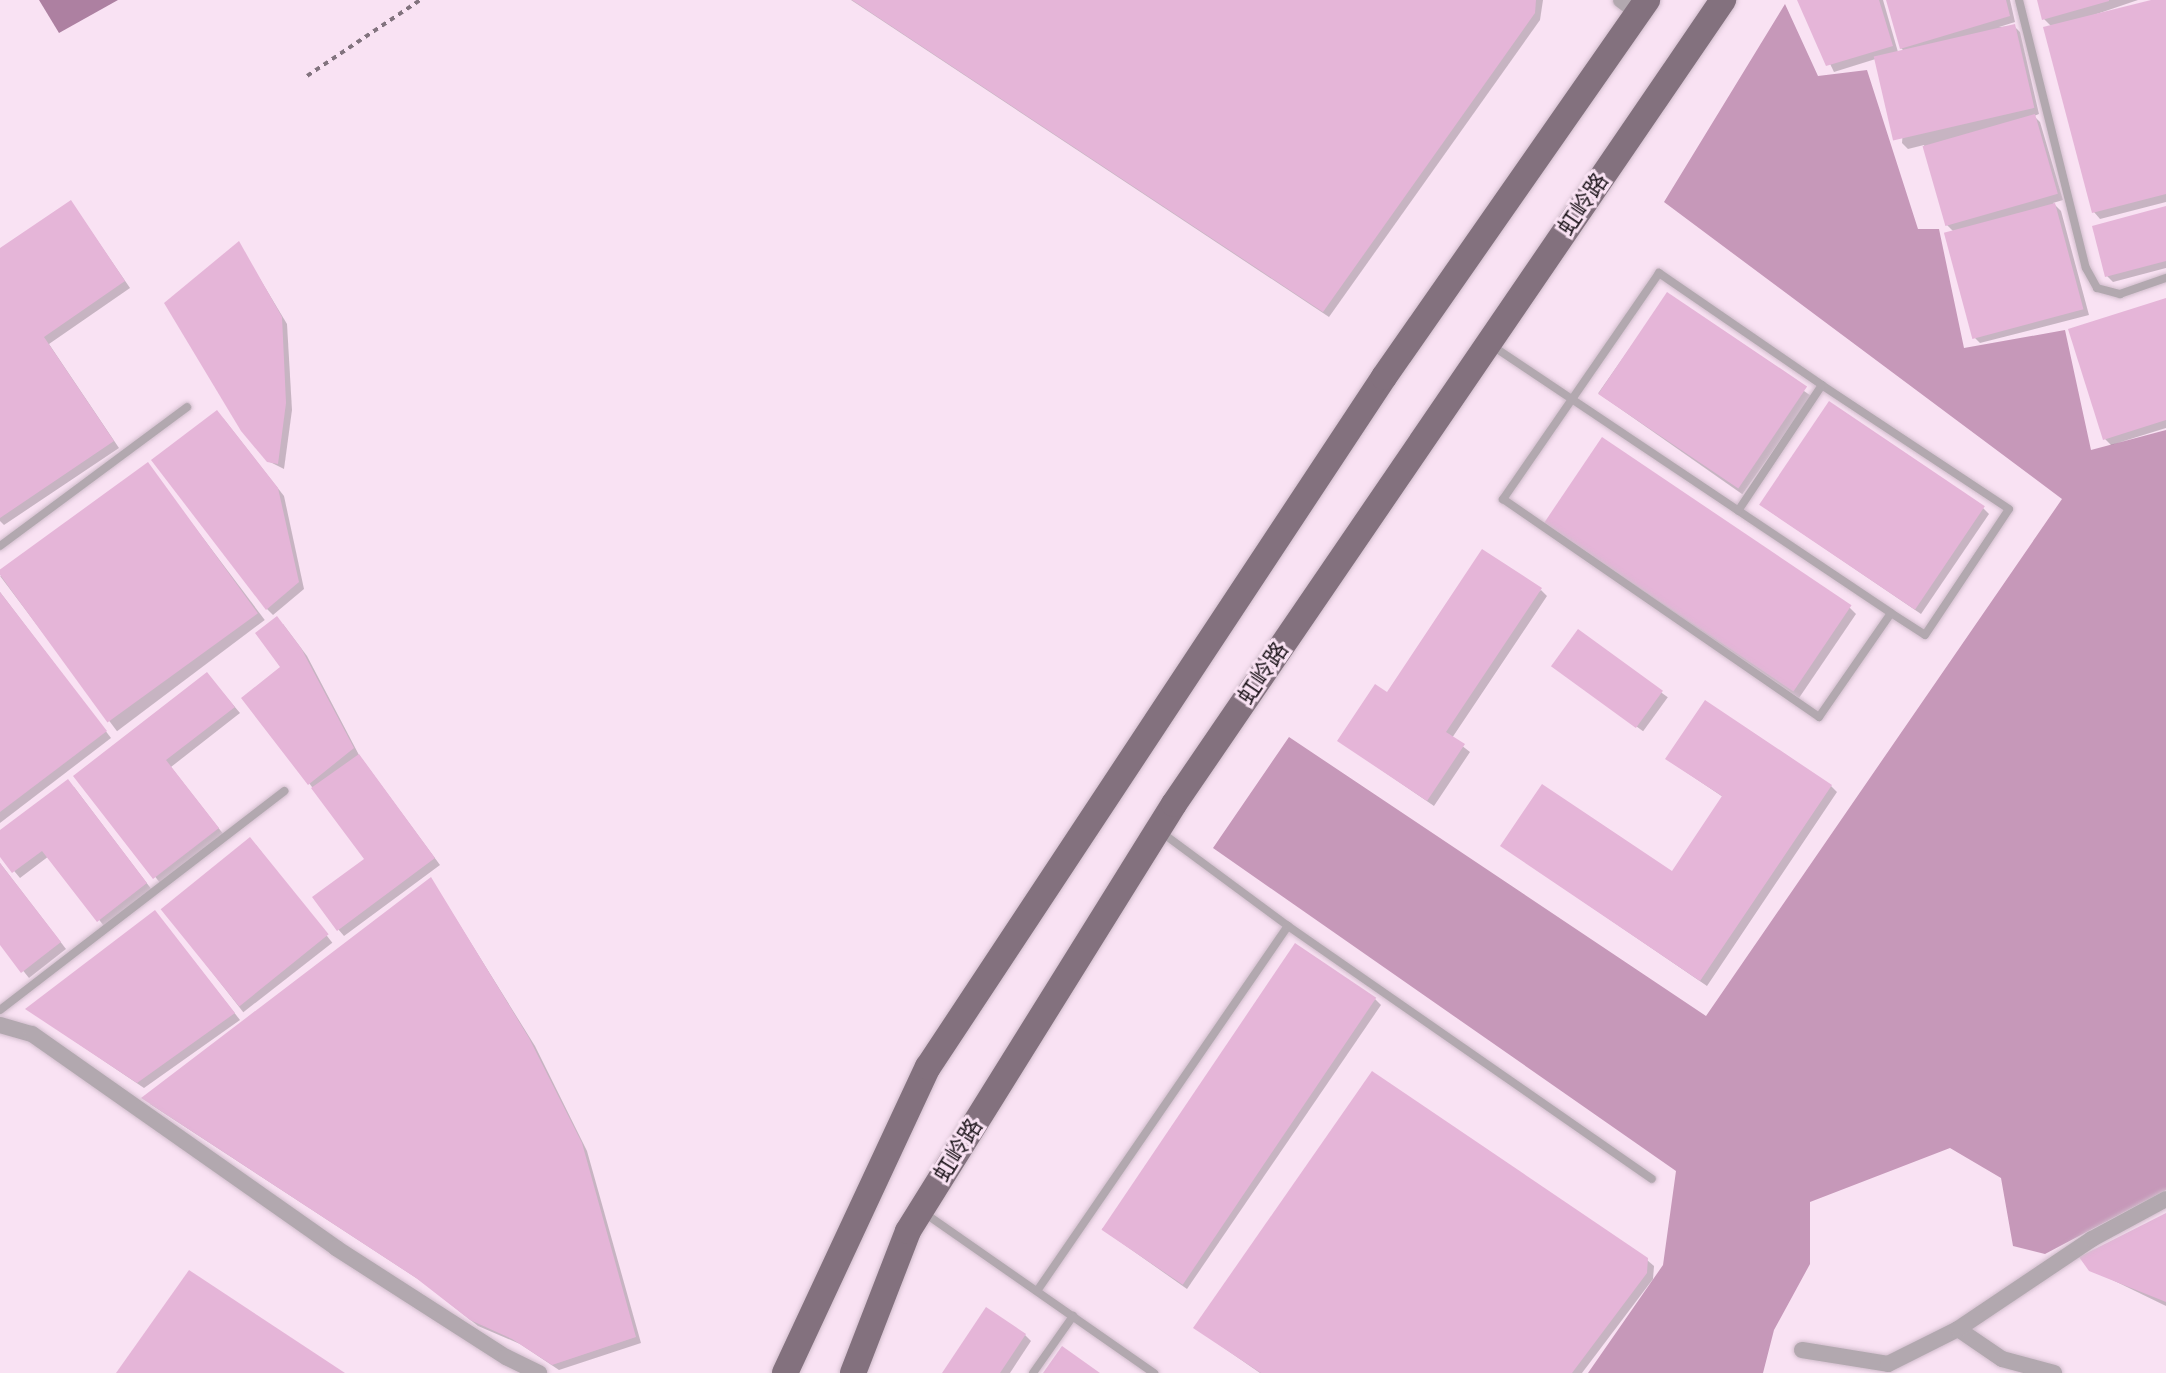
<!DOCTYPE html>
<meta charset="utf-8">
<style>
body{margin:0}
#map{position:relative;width:2166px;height:1373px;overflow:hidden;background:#f9e2f3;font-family:"Archivo Narrow","Noto Sans SC",sans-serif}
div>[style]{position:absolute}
.forest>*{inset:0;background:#c698b9}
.water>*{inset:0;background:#ad80a1}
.shadow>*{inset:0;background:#0003;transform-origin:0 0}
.building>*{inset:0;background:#e5b5d8;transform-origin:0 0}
.path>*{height:3.5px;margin-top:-1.75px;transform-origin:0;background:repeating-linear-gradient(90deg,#82737e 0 5px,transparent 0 10px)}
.roads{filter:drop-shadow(0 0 2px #d1bdcc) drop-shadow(0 0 2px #d1bdcc)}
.lane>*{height:8px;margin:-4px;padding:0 4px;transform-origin:4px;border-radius:4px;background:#b2a8af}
.street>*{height:16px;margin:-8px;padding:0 8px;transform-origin:8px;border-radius:8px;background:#b2a8af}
.primary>*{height:26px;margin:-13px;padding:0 13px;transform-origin:13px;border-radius:13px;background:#83717e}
span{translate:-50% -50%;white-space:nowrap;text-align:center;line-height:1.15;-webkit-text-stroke:6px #f9e2f3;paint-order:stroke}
.street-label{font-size:23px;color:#1d151b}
</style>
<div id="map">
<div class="forest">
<div style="clip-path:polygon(1785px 4px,1818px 76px,1867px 70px,1918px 229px,1939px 229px,1964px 348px,2065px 330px,2091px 450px,2166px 430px,2166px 1190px,2045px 1254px,2013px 1246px,2001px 1178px,1950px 1148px,1810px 1202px,1810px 1264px,1774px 1330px,1763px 1373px,1588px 1373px,1663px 1265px,1676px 1171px,1213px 848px,1289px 737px,1706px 1016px,2062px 499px,1664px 202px)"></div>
</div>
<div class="water">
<div style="clip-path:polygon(39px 0,118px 0,59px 33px)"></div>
</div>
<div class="shadow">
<div style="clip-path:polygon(851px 0,1543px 0,1540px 20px,1329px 317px)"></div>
<div style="clip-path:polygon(1799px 0,1883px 0,1898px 52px,1834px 72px)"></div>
<div style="clip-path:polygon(1888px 0,2010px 0,2015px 22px,1999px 27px,2014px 26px,2020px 32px,2039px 114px,2034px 116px,2040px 122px,2063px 200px,2053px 203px,2061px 211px,2089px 315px,1980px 343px,1974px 337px,1953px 231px,1947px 225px,1924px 145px,1908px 149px,1902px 143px,1908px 55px,1901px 48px)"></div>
<div style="clip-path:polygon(2039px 0,2138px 0,2076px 21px,2166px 0,2166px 202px,2100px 219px,2094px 212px,2052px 27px,2044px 19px)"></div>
<div style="clip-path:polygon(71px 202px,130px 288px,49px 344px,119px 448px,4px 525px,0 521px,0 250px)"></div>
<div style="clip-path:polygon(2166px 208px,2166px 268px,2113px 282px,2107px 276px)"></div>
<div style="clip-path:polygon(239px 244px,287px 324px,292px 410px,284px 469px,268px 461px)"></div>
<div style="left:1667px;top:295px;width:176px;height:120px;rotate:35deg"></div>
<div style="clip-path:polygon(2166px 300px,2166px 428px,2111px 445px,2105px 439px)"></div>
<div style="clip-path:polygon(223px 418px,284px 496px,304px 589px,273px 615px,267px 609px)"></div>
<div style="left:148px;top:465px;width:194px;height:185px;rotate:53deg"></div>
<div style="clip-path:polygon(1983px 508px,1989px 514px,1921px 614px,1768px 510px)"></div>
<div style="clip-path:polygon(1551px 529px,1850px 608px,1856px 614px,1799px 698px)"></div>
<div style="clip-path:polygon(1541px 590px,1547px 596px,1452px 738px,1470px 752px,1434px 806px,1339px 741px)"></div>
<div style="clip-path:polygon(0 592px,111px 738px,0 823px)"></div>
<div style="clip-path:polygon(283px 624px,307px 656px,359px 755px,440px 865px,344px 936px,338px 929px,366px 859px,309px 783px,282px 667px)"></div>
<div style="left:1578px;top:632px;width:111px;height:42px;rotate:36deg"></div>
<div style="clip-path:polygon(207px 674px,240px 713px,171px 767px,224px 835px,161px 884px,75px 777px)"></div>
<div style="clip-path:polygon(1674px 764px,1831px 786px,1837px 792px,1707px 986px,1502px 846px,1672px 873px,1723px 797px)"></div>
<div style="clip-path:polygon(74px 787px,152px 890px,104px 926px,49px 856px,20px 878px,0 854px,0 832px)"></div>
<div style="left:256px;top:845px;width:124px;height:113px;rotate:52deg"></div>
<div style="clip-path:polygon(0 863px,66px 949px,29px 978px,0 942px)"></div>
<div style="clip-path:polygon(431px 879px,535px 1046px,587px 1151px,641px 1343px,559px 1370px,520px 1344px,478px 1326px,424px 1283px,150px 1104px)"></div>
<div style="clip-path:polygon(161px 919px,240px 1020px,144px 1088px,27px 1009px)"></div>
<div style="clip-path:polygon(1375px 999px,1381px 1005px,1187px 1289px,1102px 1229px)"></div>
<div style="clip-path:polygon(2166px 1215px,2166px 1306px,2090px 1269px)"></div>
<div style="clip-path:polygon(1647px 1260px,1654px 1266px,1653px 1279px,1582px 1373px,1260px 1373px,1195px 1328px)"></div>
<div style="clip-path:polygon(1025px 1335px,1031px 1341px,1010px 1373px,944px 1373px)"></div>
</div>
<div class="building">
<div style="clip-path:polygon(852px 0,1536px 0,1535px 13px,1323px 312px)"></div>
<div style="clip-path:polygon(1797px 0,1879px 0,1893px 46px,1826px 66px)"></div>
<div style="clip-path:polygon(1886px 0,2006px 0,2010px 16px,1900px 49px)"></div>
<div style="clip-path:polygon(2037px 0,2109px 0,2109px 1px,2042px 20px)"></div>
<div style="clip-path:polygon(2151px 0,2166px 0,2166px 194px,2092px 213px,2043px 27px)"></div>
<div style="left:2015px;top:24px;width:86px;height:145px;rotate:77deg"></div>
<div style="left:2035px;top:114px;width:83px;height:117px;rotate:74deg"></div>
<div style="clip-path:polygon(71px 200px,125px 281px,44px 337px,114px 441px,0 518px,0 248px)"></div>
<div style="left:2055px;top:203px;width:110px;height:115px;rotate:75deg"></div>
<div style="clip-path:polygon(2166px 206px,2166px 261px,2105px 277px,2092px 226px)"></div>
<div style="clip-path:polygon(239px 241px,282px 317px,286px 403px,278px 464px,267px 462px,241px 431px,164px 303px)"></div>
<div style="left:1667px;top:292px;width:169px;height:123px;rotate:34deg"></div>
<div style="clip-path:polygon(2166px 298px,2166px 420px,2103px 440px,2068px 329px)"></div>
<div style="left:1829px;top:401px;width:188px;height:125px;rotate:34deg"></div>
<div style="clip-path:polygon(217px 410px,278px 488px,299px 582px,266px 610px,151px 460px)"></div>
<div style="left:1602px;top:437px;width:301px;height:104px;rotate:34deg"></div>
<div style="left:148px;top:462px;width:187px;height:186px;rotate:54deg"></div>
<div style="clip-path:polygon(1482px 549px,1542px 588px,1446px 732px,1465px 744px,1427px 801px,1337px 741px,1375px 684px,1387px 692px)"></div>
<div style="clip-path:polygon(0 592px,107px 731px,0 812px)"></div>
<div style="clip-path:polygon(277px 616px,301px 648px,354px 748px,308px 785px,241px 698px,280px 667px,255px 633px)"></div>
<div style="left:1578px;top:629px;width:105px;height:46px;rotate:36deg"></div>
<div style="clip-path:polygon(207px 672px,235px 707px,166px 760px,219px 828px,153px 879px,73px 776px)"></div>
<div style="clip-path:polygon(1705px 700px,1832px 785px,1700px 981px,1500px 846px,1542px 784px,1672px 871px,1722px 796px,1665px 759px)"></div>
<div style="clip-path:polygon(359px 754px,435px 858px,337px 931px,312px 897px,364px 859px,311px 788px)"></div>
<div style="clip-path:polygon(68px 779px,147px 883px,97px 922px,42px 851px,12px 873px,0 857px,0 830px)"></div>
<div style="left:250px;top:837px;width:125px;height:115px;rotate:51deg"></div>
<div style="clip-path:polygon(0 863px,61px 942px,21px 973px,0 945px)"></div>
<div style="clip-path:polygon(431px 877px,529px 1038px,582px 1143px,636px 1337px,552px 1365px,512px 1339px,470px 1320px,416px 1278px,141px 1098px)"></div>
<div style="clip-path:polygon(155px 910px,235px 1013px,137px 1083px,25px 1009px)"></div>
<div style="left:1295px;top:943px;width:98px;height:346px;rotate:34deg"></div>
<div style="clip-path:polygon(1372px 1071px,1648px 1258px,1647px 1273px,1572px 1373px,1261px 1373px,1193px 1328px)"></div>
<div style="clip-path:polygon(2166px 1213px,2166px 1302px,2089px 1271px,2079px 1257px)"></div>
<div style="clip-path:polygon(189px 1270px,345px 1373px,116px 1373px)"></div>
<div style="clip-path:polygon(986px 1307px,1026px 1334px,1000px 1373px,942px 1373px)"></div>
<div style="clip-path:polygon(1062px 1346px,1100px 1373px,1043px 1373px)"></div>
</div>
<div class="path">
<div style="left:307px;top:76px;width:136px;rotate:-33.9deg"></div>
</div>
<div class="roads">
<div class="lane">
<div style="left:2019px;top:0;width:276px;rotate:76deg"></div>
<div style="left:2086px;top:268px;width:23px;rotate:61deg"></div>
<div style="left:2097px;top:288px;width:24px;rotate:15deg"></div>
<div style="left:2120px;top:294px;width:49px;rotate:-19.2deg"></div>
<div style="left:1491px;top:345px;width:481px;rotate:33.8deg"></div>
<div style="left:1891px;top:613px;width:40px;rotate:32.9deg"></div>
<div style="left:1925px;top:635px;width:151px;rotate:-56.3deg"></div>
<div style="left:2009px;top:509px;width:224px;rotate:-146.5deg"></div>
<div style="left:1822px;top:385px;width:151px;rotate:123.7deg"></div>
<div style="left:1822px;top:385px;width:198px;rotate:-145.5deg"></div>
<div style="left:1659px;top:273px;width:275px;rotate:124.6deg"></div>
<div style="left:1503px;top:499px;width:384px;rotate:34.6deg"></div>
<div style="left:1819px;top:717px;width:126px;rotate:-55.3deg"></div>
<div style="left:0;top:546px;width:233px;rotate:-36.6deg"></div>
<div style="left:1161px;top:832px;width:158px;rotate:36.5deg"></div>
<div style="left:0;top:1010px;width:359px;rotate:-37.6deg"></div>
<div style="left:923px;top:1212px;width:282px;rotate:34.9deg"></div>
<div style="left:1037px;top:1291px;width:443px;rotate:-55.5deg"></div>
<div style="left:1288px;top:926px;width:443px;rotate:34.8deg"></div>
<div style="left:1033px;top:1373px;width:70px;rotate:-54.9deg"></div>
</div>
<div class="street">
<div style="left:1621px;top:0;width:21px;rotate:37deg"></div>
<div style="left:0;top:1025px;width:33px;rotate:16deg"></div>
<div style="left:32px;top:1034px;width:372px;rotate:35.1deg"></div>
<div style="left:336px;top:1248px;width:202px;rotate:32.7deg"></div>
<div style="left:506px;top:1357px;width:37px;rotate:26deg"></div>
<div style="left:1958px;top:1329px;width:53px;rotate:34.3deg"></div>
<div style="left:2002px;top:1359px;width:54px;rotate:15.1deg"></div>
<div style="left:1802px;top:1350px;width:87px;rotate:9.2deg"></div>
<div style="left:1888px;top:1364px;width:78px;rotate:-26.6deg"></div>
<div style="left:1958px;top:1329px;width:161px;rotate:-33.9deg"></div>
<div style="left:2092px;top:1239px;width:84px;rotate:-28.4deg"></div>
</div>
<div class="primary">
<div style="left:785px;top:1373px;width:338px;rotate:-65deg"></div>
<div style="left:928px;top:1067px;width:827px;rotate:-56.54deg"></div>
<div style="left:1384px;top:377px;width:460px;rotate:-55.1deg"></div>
<div style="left:853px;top:1373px;width:152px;rotate:-68.8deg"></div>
<div style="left:908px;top:1231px;width:503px;rotate:-58.08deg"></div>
<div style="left:1174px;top:804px;width:974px;rotate:-55.67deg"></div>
</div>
</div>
<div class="street-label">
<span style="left:1583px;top:204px;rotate:-56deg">虹岭路</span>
<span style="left:1263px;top:673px;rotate:-56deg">虹岭路</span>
<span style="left:958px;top:1150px;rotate:-58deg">虹岭路</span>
</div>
</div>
